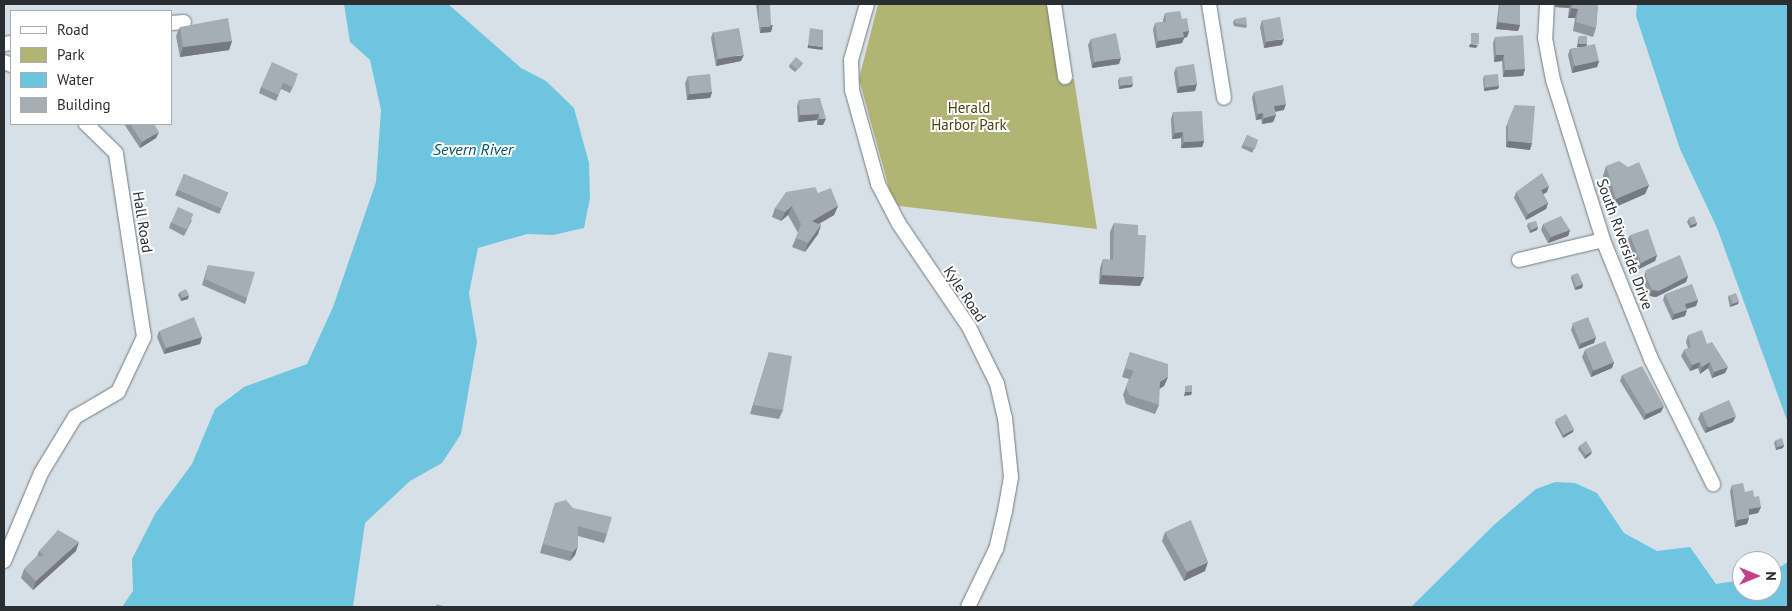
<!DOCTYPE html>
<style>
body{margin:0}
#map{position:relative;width:1792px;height:611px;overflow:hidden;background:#d7e0e7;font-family:"PT Sans",sans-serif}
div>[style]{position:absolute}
.green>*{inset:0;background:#b1b472}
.water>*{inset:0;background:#6ec5df}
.roads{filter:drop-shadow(0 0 1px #727a80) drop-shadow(0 0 1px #727a80)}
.minor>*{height:14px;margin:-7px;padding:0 7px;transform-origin:7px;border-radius:7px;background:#fff}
.wall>*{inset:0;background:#8f969c;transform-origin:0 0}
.shaded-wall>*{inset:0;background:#747a7f;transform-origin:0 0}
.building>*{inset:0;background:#a6aeb5;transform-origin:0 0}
span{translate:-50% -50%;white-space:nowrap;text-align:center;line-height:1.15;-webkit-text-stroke:4px #fff;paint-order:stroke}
.park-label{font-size:15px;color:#44450f}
.street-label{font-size:15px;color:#2b2e31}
.water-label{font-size:16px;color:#005263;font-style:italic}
.frame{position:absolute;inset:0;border:5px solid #2b2e31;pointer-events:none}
.legend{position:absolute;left:10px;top:10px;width:162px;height:115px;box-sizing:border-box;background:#fff;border:1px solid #aaabad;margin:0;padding:6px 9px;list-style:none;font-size:15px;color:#2b2e31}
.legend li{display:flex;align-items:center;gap:10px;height:25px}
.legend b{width:25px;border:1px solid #aaabad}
.north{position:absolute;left:1732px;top:551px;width:50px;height:50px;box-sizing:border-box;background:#fff;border:1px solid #aaabad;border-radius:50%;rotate:90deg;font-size:14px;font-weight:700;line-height:20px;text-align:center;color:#2b2e31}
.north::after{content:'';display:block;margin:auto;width:18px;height:22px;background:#c2418a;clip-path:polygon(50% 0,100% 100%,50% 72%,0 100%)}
</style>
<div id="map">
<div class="green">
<div style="clip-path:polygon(878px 4px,1048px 4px,1060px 81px,1074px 79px,1097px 229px,899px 206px,890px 192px,859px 79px)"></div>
</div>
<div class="water">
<div style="clip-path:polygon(344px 4px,448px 4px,521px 68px,546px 81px,574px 108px,589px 163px,590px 198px,584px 228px,553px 235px,527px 234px,478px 248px,469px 293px,477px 342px,461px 434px,442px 463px,410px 481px,365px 523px,353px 607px,122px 607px,133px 591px,132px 559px,155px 514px,192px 464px,215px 409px,244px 387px,307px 364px,333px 307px,376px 182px,381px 110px,370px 60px,350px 42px)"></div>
<div style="clip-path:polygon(1637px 4px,1788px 4px,1788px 423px,1717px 228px,1680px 149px,1636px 16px)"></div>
<div style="clip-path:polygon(1555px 482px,1575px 483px,1597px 493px,1624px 533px,1657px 551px,1690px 547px,1716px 584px,1742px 580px,1742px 591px,1772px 591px,1772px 572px,1788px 562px,1788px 607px,1411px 607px,1495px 524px,1536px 489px)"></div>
</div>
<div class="roads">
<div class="minor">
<div style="left:867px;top:4px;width:58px;rotate:105.9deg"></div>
<div style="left:851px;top:60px;width:30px;rotate:88deg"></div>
<div style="left:852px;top:90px;width:98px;rotate:74.5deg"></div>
<div style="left:878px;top:184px;width:45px;rotate:62.3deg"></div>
<div style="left:899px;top:224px;width:125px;rotate:55.8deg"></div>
<div style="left:969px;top:327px;width:64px;rotate:63.8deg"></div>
<div style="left:997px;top:384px;width:35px;rotate:77deg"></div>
<div style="left:1005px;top:418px;width:59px;rotate:84.2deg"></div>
<div style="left:1011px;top:477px;width:35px;rotate:100deg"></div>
<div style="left:1005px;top:511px;width:39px;rotate:103deg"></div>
<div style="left:996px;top:549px;width:64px;rotate:115.8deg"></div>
<div style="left:1054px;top:4px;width:74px;rotate:81.4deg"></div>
<div style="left:1209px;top:4px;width:95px;rotate:80.9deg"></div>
<div style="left:1547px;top:4px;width:34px;rotate:93deg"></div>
<div style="left:1545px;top:38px;width:43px;rotate:79.2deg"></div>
<div style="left:1553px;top:80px;width:168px;rotate:72.6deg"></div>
<div style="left:1603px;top:240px;width:128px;rotate:68deg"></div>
<div style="left:1651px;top:359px;width:140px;rotate:63.6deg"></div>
<div style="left:171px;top:23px;width:13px;rotate:-4deg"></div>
<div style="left:4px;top:44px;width:7px;rotate:-8deg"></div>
<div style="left:4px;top:62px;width:8px;rotate:23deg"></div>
<div style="left:1519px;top:260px;width:86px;rotate:-13.4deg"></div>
<div style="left:4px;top:561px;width:95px;rotate:-67.2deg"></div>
<div style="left:41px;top:473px;width:66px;rotate:-58.7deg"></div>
<div style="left:75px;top:417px;width:50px;rotate:-30.2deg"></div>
<div style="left:118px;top:392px;width:61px;rotate:-64.7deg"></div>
<div style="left:144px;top:337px;width:186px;rotate:-98.7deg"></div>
<div style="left:116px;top:153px;width:42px;rotate:-136deg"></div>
</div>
</div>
<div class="wall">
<div style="clip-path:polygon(756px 4px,770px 4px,771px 32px,760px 33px)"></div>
<div style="clip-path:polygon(1499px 4px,1520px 4px,1520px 25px,1518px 31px,1496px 29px)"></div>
<div style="clip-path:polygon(1555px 4px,1598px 4px,1596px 28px,1593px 37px,1573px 31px,1575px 18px,1568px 18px,1569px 8px,1555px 7px)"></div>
<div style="clip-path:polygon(1165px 13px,1182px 19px,1189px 31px,1187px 37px,1184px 38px,1182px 43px,1156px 48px,1153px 30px,1155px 23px,1163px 22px,1163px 20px)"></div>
<div style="clip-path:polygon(1235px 19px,1247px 25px,1246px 28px,1234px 26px,1233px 22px)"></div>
<div style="clip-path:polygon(1262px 20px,1282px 45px,1264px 48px,1260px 27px)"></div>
<div style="clip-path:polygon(180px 27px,232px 41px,229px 50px,180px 57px,176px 36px)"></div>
<div style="clip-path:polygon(713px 32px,741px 61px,716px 66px,711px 38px)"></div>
<div style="clip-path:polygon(1579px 36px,1587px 44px,1586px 46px,1599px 61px,1597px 67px,1572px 73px,1568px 55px,1570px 49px,1581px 47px,1577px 47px,1578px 40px)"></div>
<div style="clip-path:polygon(1495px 37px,1525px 69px,1523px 76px,1503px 77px,1502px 61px,1494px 62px,1493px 43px)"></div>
<div style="clip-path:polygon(1091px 39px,1119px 64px,1092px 68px,1088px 45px)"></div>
<div style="clip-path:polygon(803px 63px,801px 66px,795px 72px,789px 67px,790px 64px)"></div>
<div style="clip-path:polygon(1176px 67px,1195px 91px,1177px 93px,1174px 73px)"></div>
<div style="clip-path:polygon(688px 76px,712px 92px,710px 98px,687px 100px,685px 83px)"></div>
<div style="clip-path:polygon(1484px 76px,1499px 86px,1498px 89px,1484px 91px,1483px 79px)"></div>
<div style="clip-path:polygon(1119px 78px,1132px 87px,1119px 89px,1118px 81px)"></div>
<div style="clip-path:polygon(296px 80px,290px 93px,281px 89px,276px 101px,259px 93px,261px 87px)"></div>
<div style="clip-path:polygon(1254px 92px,1284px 110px,1275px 112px,1276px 115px,1273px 122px,1262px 124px,1261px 119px,1256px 120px,1252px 98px)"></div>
<div style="clip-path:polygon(820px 98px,823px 125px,817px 125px,817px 120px,798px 122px,797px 106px,799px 100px)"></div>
<div style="clip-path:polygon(1515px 105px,1530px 150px,1506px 147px,1506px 127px)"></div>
<div style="clip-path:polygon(1173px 112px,1204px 141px,1202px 147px,1181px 148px,1181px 138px,1172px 139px,1171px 119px)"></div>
<div style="clip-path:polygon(124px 124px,154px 124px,156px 138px,140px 148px)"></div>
<div style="left:1247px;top:135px;width:12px;height:14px;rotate:24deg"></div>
<div style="clip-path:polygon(1606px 166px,1649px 185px,1645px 194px,1613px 208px,1603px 176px)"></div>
<div style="left:184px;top:174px;width:48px;height:23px;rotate:23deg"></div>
<div style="clip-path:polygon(1516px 192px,1547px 192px,1543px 194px,1548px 203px,1546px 209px,1526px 220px,1514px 198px)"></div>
<div style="clip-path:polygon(818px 193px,838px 206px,834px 215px,819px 224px,821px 225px,818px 234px,805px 252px,792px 247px,798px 233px,788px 215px,781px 221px,772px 217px,775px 208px)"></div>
<div style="clip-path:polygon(1689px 218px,1697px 223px,1696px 226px,1690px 228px,1687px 222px)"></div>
<div style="clip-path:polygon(192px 220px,184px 236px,169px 228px,171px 222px)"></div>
<div style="clip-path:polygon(1114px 223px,1138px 235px,1140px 286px,1099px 284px,1100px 268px,1103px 259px,1110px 260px,1110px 232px)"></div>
<div style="clip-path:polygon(1528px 223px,1538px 227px,1537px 230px,1530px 233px,1527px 226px)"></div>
<div style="clip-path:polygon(1543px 224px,1570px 230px,1568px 236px,1548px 243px,1541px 230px)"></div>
<div style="clip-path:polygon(1630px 235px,1657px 255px,1655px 261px,1639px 269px,1627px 241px)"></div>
<div style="clip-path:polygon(208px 265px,247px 298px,245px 304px,202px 285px)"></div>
<div style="clip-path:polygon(1646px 270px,1688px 276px,1686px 282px,1656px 297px,1650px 296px,1644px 283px,1644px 277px)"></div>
<div style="clip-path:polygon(1572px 275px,1583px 284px,1582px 288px,1575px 290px,1571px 278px)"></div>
<div style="clip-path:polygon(180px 292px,188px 299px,181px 301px,178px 295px)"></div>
<div style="clip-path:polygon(1665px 294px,1698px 300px,1696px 306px,1687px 309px,1685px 316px,1672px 320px,1663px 300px)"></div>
<div style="clip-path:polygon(1729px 295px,1738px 304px,1730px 307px,1728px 298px)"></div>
<div style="clip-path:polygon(1573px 324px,1596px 337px,1594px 343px,1579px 349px,1571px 330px)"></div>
<div style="clip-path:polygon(159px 331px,202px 337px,200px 344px,164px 354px,157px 337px)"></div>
<div style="clip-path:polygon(1688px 335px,1707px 344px,1725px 373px,1712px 378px,1708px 368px,1700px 374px,1698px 368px,1690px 371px,1681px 356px,1684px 350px,1688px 348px,1686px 342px)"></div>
<div style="clip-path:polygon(1585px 350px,1614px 362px,1612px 368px,1591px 377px,1582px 357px)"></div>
<div style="clip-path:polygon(769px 352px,783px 410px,779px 419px,750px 414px)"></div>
<div style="clip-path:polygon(1130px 352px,1168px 377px,1164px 386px,1159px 389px,1159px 405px,1155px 414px,1126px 404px,1123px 395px,1129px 379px,1122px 377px)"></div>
<div style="clip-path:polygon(1622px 375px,1661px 412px,1644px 420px,1620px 381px)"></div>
<div style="clip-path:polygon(1701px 412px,1733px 422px,1705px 433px,1698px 419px)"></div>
<div style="clip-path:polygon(1556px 420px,1573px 432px,1563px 438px,1555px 423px)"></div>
<div style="clip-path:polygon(1776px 440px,1784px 445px,1783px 448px,1776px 450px,1774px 443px)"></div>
<div style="clip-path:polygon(1579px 446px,1591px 454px,1585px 459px,1578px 449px)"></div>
<div style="clip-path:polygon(1732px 485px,1754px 497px,1761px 507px,1758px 513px,1749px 515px,1747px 524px,1735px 527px,1730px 491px)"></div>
<div style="clip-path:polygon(555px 503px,573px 508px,607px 534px,604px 543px,578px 536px,575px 555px,570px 561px,540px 553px)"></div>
<div style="clip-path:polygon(1165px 532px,1205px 571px,1184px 581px,1162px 541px)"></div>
<div style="clip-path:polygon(39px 551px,76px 551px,33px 590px,21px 578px,24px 569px,37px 556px)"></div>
</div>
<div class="shaded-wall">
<div style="clip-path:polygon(1556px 4px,1571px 4px,1569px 8px,1555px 7px)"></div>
<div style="clip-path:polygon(1572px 8px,1578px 9px,1575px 18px,1568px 18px)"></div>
<div style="clip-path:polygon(1498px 22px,1520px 25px,1518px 31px,1496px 29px)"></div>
<div style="clip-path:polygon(773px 25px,771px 32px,760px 33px,762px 27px)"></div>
<div style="clip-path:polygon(1189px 31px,1187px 37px,1184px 38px,1182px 43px,1156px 48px,1158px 41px,1183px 32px)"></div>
<div style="clip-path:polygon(1284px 39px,1282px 45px,1264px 48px,1266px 42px)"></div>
<div style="clip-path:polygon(232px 41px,229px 50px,180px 57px,183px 47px)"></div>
<div style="clip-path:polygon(1470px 44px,1478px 45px,1476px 48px,1469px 47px)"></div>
<div style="clip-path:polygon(1578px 44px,1587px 44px,1586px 47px,1577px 47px)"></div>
<div style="left:808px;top:45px;width:15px;height:3px;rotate:8deg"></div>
<div style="clip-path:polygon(744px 55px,741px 61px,716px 66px,718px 59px)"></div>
<div style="clip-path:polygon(1496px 55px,1504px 55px,1502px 61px,1494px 62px)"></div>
<div style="clip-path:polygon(1121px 58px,1119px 64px,1092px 68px,1094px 62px)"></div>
<div style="clip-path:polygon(1599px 61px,1597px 67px,1572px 73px,1574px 66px)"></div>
<div style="clip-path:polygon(1525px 69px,1523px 76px,1503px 77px,1505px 70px)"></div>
<div style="clip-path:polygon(1133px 84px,1132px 87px,1119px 89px,1120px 86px)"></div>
<div style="clip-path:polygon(1197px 84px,1195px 91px,1177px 93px,1179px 87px)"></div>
<div style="clip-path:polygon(1499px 86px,1498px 89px,1484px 91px,1485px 88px)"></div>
<div style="clip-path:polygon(712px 92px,710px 98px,687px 100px,689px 94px)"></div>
<div style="clip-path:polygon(1286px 104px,1284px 110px,1271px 112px,1274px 106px)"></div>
<div style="clip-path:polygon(1263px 113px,1261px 119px,1256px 120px,1258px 114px)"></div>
<div style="clip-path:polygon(819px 114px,817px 120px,798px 122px,800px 115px)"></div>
<div style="clip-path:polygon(1276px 115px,1273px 122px,1262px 124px,1264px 118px)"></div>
<div style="clip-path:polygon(819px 119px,826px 119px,823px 125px,817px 125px)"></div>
<div style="clip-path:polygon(159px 132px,156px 138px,140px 148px,142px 142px)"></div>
<div style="clip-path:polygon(1183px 132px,1181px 138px,1172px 139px,1175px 133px)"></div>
<div style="clip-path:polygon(1204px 141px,1202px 147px,1181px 148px,1184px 142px)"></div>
<div style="clip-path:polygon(1508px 141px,1532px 143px,1530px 150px,1506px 147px)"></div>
<div style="clip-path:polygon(1649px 185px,1645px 194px,1613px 208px,1616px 199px)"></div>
<div style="clip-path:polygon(1549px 186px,1547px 192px,1539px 197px,1541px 190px)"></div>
<div style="clip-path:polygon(1548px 203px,1546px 209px,1526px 220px,1528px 214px)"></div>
<div style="clip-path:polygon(792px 206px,788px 215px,781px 221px,785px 212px)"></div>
<div style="clip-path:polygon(838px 206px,834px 215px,808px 230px,812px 221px)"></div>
<div style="clip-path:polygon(1697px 223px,1696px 226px,1690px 228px,1691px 225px)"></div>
<div style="clip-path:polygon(821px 225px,818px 234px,805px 252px,808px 243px)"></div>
<div style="clip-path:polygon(1538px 227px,1537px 230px,1530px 233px,1531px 230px)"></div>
<div style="clip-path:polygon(1570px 230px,1568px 236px,1548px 243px,1551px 237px)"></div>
<div style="clip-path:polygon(1657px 255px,1655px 261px,1639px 269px,1641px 263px)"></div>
<div style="clip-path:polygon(1102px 275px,1144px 277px,1140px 286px,1099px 284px)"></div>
<div style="clip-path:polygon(1688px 276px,1686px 282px,1656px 297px,1650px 296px,1652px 290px)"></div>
<div style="clip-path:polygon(1583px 284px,1582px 288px,1575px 290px,1576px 287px)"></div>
<div style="clip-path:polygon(189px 295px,188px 299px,181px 301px,182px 298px)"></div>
<div style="clip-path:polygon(1698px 300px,1696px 306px,1683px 310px,1685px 304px)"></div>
<div style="clip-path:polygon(1739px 301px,1738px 304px,1730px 307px,1732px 304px)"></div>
<div style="clip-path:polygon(1687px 310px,1685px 316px,1672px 320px,1674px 314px)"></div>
<div style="clip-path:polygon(202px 337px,200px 344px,164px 354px,166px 348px)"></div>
<div style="clip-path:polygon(1596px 337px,1594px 343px,1579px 349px,1581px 343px)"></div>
<div style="clip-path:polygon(1614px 362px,1612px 368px,1591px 377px,1593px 370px)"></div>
<div style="clip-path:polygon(1700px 362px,1698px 368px,1690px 371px,1692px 365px)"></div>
<div style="clip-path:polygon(1710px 362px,1708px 368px,1700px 374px,1702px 367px)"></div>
<div style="clip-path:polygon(1728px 367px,1725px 373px,1712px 378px,1714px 372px)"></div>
<div style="clip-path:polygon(1168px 377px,1164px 386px,1156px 391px,1160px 382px)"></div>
<div style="clip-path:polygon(1185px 392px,1192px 392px,1191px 395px,1184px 396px)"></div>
<div style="clip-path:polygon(1664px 406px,1661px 412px,1644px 420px,1646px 414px)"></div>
<div style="clip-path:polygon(1736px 416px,1733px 422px,1705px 433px,1707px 427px)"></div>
<div style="clip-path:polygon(1574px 429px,1573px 432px,1563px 438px,1564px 435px)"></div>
<div style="clip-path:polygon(1784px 445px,1783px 448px,1776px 450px,1777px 447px)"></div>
<div style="clip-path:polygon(1592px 451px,1591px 454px,1585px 459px,1586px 455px)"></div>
<div style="clip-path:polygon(1761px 507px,1758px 513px,1747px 515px,1749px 509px)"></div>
<div style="clip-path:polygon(1749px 518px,1747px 524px,1735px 527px,1737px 520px)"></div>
<div style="clip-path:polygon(79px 542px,76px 551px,33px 590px,36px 581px)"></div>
<div style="clip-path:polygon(578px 546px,575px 555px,570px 561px,573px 552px)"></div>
<div style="clip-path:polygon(1208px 562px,1205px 571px,1184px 581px,1187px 572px)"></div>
</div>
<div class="building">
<div style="left:759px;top:4px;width:11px;height:23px"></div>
<div style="clip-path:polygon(1500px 4px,1520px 4px,1520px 25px,1498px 22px)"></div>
<div style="clip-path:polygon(1572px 4px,1598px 4px,1596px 28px,1576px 22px,1578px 9px,1572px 8px)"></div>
<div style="clip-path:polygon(1180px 11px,1182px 19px,1187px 18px,1189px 31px,1183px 32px,1184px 37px,1158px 41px,1155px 23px,1166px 22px,1165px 13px)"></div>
<div style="clip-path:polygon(1246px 17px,1247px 25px,1235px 23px,1235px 19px)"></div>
<div style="left:1280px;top:17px;width:22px;height:18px;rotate:80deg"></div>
<div style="clip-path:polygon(228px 18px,232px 41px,183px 47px,180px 27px)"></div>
<div style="left:739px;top:28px;width:27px;height:26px;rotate:80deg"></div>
<div style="clip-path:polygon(810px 28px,823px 30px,823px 47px,808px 45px)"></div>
<div style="clip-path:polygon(1116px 33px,1121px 58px,1094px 62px,1091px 39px)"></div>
<div style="left:1471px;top:33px;width:8px;height:11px"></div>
<div style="clip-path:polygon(1523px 35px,1525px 69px,1505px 70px,1504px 55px,1496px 55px,1495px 37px)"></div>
<div style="left:1579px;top:36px;width:8px;height:8px"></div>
<div style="left:1595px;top:44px;width:17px;height:25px;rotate:77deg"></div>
<div style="clip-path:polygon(796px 57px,803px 63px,797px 69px,790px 64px)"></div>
<div style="clip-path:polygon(272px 62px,298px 74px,293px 87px,283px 83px,278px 95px,261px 87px)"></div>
<div style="left:1194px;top:64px;width:20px;height:18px;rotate:81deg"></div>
<div style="left:710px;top:74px;width:18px;height:22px;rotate:84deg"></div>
<div style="left:1498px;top:74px;width:12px;height:14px;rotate:85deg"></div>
<div style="left:1132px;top:76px;width:8px;height:13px;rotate:83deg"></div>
<div style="clip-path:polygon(1283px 85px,1286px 104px,1274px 106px,1276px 115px,1264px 118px,1263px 113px,1258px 114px,1254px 92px)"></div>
<div style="clip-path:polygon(820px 98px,826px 119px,819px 119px,819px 114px,800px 115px,799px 100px)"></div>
<div style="clip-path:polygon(1515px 105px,1535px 106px,1532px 143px,1508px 141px,1508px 121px)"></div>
<div style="clip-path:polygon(1202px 111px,1204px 141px,1184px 142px,1183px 132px,1175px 133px,1173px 112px)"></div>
<div style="clip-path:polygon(130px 124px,154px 124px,159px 132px,142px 142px)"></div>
<div style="clip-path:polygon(1247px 135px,1258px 140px,1255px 149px,1243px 145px)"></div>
<div style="clip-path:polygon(1619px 161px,1628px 167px,1639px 162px,1649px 185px,1616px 199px,1606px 166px)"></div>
<div style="clip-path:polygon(1542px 173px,1549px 186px,1541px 190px,1548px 203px,1528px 214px,1516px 192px)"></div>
<div style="left:184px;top:174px;width:48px;height:17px;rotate:23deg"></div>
<div style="clip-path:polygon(815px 187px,818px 193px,831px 188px,838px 206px,812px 221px,821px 225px,808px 243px,796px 238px,801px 224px,792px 206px,785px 212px,775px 208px,786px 192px)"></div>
<div style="left:178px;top:207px;width:17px;height:17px;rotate:24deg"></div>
<div style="clip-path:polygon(1561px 216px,1570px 230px,1551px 237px,1543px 224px)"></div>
<div style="clip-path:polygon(1694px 216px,1697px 223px,1691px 225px,1689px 218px)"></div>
<div style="clip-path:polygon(1536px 221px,1538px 227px,1531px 230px,1528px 223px)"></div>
<div style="clip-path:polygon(1114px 223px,1138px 225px,1138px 235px,1146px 235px,1144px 277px,1102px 275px,1103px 259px,1113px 260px)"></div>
<div style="clip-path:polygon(1648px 229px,1657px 255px,1641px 263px,1630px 235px)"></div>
<div style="clip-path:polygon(1680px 255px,1688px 276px,1659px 291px,1652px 290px,1646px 277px,1646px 270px)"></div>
<div style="clip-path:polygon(208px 265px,255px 272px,247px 298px,205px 279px)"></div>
<div style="clip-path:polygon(1578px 273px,1583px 284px,1576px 287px,1572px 275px)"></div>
<div style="clip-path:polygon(1692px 284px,1698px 300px,1685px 304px,1687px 310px,1674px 314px,1665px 294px)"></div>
<div style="clip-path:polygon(186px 289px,189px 295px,182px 298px,180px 292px)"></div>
<div style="left:1736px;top:293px;width:9px;height:7px;rotate:69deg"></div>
<div style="clip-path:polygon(194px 317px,202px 337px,166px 348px,159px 331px)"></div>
<div style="left:1588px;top:317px;width:22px;height:17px;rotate:68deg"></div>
<div style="clip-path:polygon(1702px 330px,1707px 344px,1712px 342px,1728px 367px,1714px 372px,1710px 362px,1702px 367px,1700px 362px,1692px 365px,1684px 350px,1691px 347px,1688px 335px)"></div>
<div style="left:1605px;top:341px;width:23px;height:22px;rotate:67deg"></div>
<div style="clip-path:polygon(769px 352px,792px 356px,783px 410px,753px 405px)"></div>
<div style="clip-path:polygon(1130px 352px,1168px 364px,1168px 377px,1160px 382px,1159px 405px,1129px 395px,1126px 386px,1134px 371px,1125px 368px)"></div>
<div style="clip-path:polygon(1642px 366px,1664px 406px,1646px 414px,1622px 375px)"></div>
<div style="clip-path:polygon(1192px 385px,1192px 392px,1185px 392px,1185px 386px)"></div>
<div style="left:1729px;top:400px;width:17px;height:30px;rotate:66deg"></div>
<div style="left:1566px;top:414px;width:17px;height:12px;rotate:62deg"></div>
<div style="clip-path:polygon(1782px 438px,1784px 445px,1777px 447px,1776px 440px)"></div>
<div style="clip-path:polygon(1586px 441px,1592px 451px,1586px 455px,1579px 446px)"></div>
<div style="clip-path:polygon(1743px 483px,1745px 492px,1753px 490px,1754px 497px,1759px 496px,1761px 507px,1749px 509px,1749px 518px,1737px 520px,1732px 485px)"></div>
<div style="clip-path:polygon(566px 500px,573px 508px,612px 517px,607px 534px,578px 526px,578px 546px,573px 552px,543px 544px,555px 503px)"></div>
<div style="clip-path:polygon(1191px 520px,1208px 562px,1187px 572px,1165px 532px)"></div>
<div style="clip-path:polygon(58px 530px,79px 542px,36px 581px,24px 569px,37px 556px,44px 556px,39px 551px)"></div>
<div style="clip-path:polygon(437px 604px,446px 607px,435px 607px)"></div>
</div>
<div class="park-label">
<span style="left:969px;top:116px">Herald<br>Harbor Park</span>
</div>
<div class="street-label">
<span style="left:143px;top:222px;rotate:81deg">Hall Road</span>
<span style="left:1625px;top:244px;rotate:70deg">South Riverside Drive</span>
<span style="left:965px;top:294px;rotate:56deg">Kyle Road</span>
</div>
<div class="water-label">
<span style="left:473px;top:149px">Severn River</span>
</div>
<div class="frame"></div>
<ul class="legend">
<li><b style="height:6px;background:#fff"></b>Road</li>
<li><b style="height:14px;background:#b1b472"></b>Park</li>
<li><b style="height:14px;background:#6ec5df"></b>Water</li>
<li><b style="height:14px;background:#a6aeb5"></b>Building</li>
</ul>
<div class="north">N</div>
</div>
